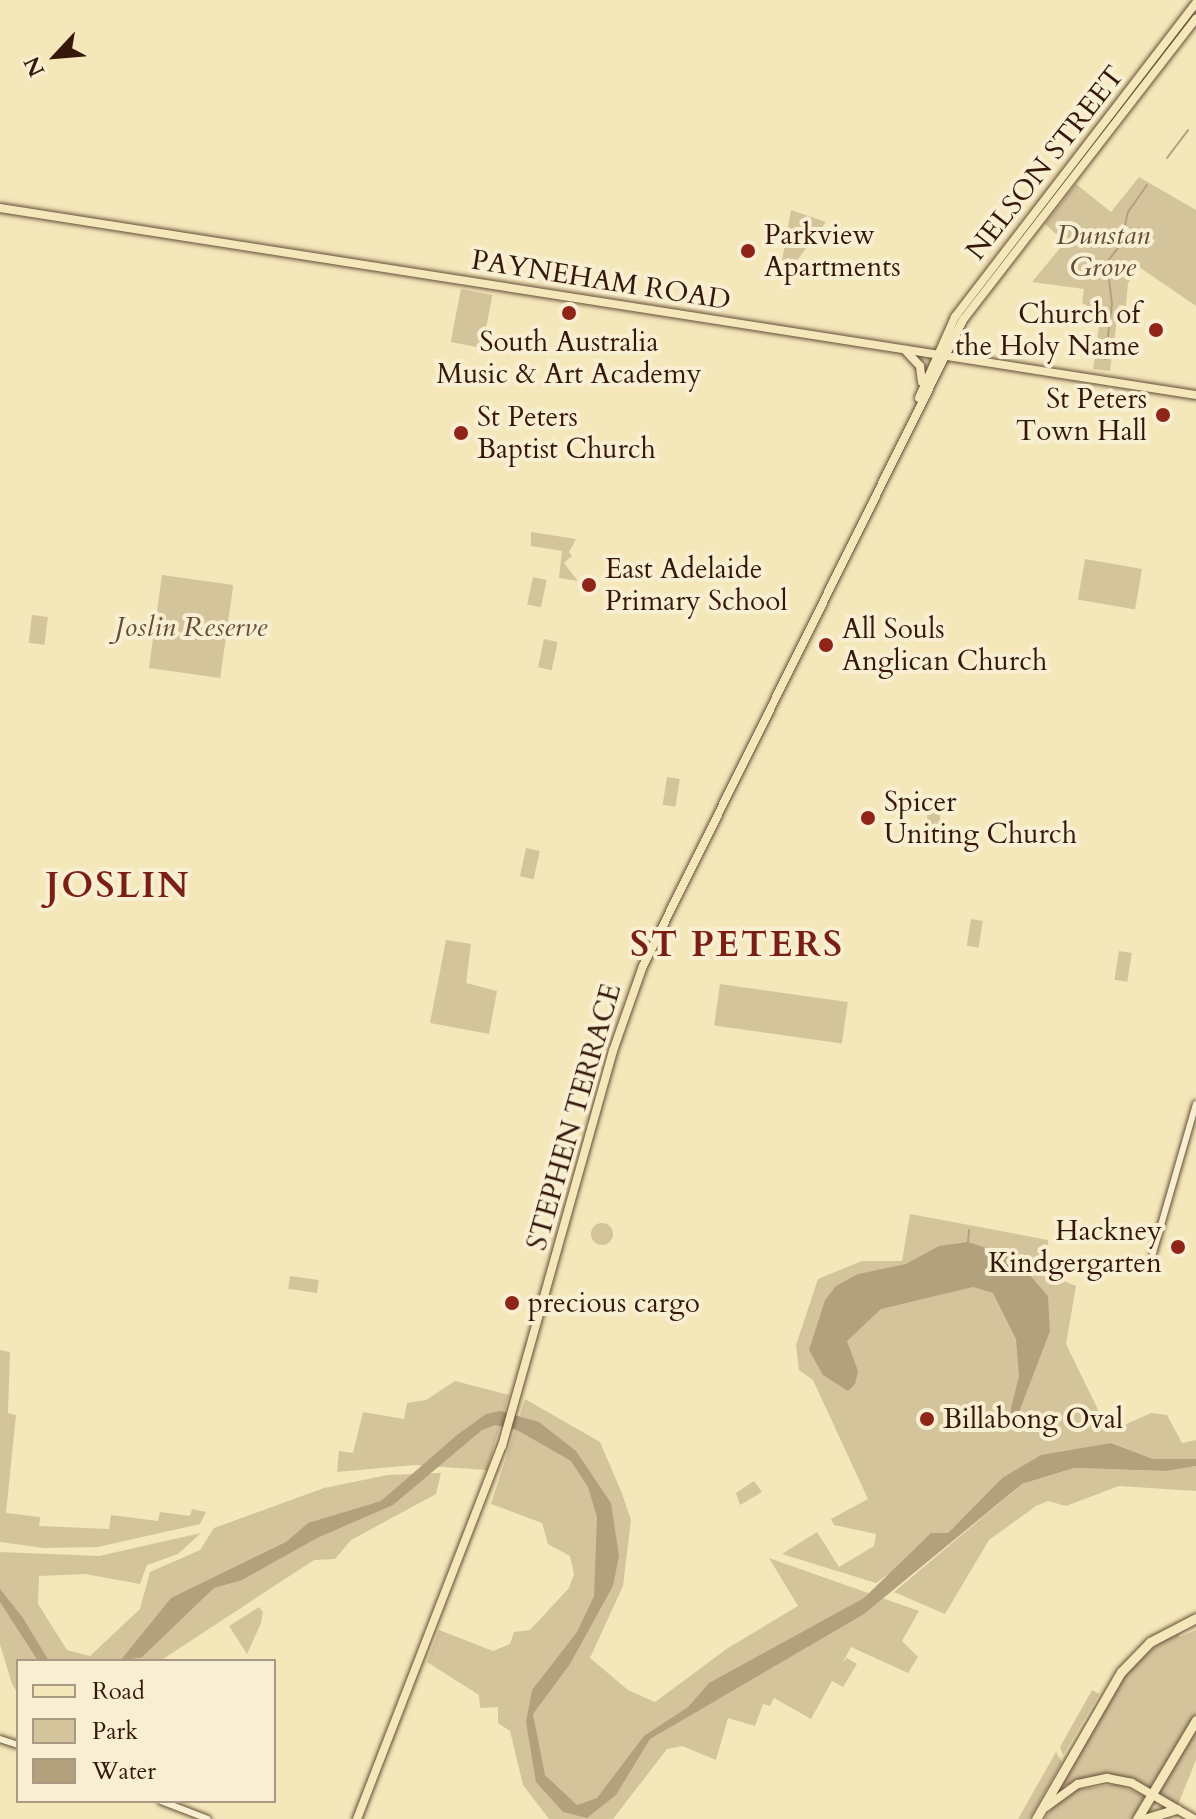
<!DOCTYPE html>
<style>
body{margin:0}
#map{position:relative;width:1196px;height:1819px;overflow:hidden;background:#f4e7ba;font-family:Cardo,serif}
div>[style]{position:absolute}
.green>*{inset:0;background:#d4c49c;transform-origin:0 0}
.round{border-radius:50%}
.water>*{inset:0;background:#b3a17e}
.stream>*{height:2px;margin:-1px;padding:0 1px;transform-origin:1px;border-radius:1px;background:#b3a17e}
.roads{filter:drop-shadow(0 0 2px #654c36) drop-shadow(0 0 2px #654c36)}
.minor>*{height:6px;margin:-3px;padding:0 3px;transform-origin:3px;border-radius:3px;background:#f8efd2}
.major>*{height:8px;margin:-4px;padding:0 4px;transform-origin:4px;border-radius:4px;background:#f4e7ba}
.highway>*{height:9px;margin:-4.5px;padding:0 4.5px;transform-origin:4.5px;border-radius:4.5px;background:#f4e7ba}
.dots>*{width:22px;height:22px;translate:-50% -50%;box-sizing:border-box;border:4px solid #f8efd2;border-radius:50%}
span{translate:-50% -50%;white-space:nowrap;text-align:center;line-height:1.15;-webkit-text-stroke:8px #f8efd2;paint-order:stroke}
.street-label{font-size:28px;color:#35180a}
.poi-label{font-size:28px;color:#35180a}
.left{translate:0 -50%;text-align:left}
.right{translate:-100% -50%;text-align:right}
.park-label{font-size:28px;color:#654c36;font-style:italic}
.district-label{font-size:36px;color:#7a1f14;font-weight:700;letter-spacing:2px}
.legend{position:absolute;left:16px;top:1659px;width:260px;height:144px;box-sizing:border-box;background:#f8efd2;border:2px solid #aa9982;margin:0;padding:10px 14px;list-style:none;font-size:24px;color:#35180a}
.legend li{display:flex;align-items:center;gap:16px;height:40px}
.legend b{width:40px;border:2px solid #aa9982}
.north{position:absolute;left:16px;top:16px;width:80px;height:80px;-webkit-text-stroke:6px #f8efd2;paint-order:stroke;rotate:244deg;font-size:22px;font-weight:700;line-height:32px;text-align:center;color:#35180a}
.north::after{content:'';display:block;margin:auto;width:28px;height:36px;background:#35180a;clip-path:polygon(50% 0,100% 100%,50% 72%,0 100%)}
</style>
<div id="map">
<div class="green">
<div style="clip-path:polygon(1139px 177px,1196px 210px,1196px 306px,1139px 267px,1128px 283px,1126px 306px,1119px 305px,1110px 371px,1093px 369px,1101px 313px,1082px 303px,1084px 289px,1032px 282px,1065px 242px,1045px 224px,1076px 184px,1111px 212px)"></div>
<div style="clip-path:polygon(791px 210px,826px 222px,783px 279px,779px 278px)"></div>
<div style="left:461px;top:289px;width:32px;height:54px;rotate:11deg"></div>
<div style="clip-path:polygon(531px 532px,576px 539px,569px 552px,572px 556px,564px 563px,578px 581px,559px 578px,562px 551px,531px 546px)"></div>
<div style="left:1085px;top:559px;width:58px;height:41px;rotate:10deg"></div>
<div style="left:162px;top:575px;width:72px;height:94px;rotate:8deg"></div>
<div style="left:533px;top:577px;width:14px;height:28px;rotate:12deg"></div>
<div style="left:32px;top:615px;width:16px;height:28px;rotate:7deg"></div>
<div style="left:544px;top:639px;width:14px;height:29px;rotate:12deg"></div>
<div style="left:667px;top:777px;width:13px;height:28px;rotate:9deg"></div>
<div style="left:928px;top:806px;width:13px;height:28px;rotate:4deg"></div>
<div style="left:526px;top:848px;width:14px;height:29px;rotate:12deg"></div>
<div style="left:971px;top:919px;width:12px;height:27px;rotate:9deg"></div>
<div style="clip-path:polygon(446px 940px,471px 944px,466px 983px,497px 991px,489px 1034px,430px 1023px)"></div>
<div style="left:1119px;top:951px;width:13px;height:29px;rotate:9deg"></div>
<div style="left:720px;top:984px;width:129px;height:42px;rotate:8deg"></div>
<div style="clip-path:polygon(910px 1214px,1048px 1240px,1049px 1275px,1076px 1286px,1066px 1344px,1102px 1418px,1115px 1429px,1151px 1413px,1167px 1415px,1182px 1443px,1196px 1440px,1196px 1459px,1153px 1459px,1111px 1443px,1057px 1453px,1002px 1478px,948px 1533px,932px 1533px,907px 1561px,876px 1583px,782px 1554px,817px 1532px,839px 1567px,874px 1546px,876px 1534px,834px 1525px,831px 1519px,868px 1499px,813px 1380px,799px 1370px,796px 1345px,818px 1279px,862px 1261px,902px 1261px)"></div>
<div class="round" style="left:591px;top:1223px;width:22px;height:22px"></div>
<div style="left:290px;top:1276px;width:29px;height:13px;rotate:8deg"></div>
<div style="clip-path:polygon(0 1350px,10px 1352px,8px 1413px,16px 1415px,6px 1513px,40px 1517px,39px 1526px,109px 1529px,111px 1515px,158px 1521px,160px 1512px,190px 1516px,192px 1509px,206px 1512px,200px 1524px,98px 1547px,44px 1548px,0 1542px)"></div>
<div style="clip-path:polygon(455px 1381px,509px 1395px,487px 1470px,414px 1465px,337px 1472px,339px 1451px,353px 1453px,363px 1412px,404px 1419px,407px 1403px,426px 1400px)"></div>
<div style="clip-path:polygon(525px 1399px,600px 1442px,621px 1491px,631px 1520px,623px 1586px,590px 1658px,628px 1690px,655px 1702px,728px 1648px,798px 1606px,769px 1558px,919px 1611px,902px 1641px,918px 1657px,908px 1673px,851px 1647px,843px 1662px,847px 1658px,857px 1664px,843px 1687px,832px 1681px,811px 1719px,774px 1698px,770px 1706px,763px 1704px,755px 1726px,728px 1718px,716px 1760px,682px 1746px,667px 1749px,613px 1819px,549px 1819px,523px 1785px,510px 1731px,498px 1723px,498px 1707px,480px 1708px,479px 1695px,427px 1662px,439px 1630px,493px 1651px,510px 1644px,514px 1632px,530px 1630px,569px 1588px,574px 1574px,570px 1556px,548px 1544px,542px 1523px,491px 1504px)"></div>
<div style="clip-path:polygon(1196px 1466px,1196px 1491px,1119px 1486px,1066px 1506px,1048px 1501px,1036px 1506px,989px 1540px,945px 1614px,894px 1592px,1022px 1484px,1074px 1468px,1167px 1471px)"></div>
<div style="clip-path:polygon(441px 1473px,436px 1494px,351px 1540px,335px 1559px,314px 1560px,160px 1661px,18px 1661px,18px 1694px,12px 1684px,0 1644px,0 1552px,99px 1556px,201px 1533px,178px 1554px,147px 1565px,140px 1584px,85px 1574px,39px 1576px,38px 1604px,67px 1650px,90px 1656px,140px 1609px,150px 1572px,200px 1550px,214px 1528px,324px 1488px,388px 1475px)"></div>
<div style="clip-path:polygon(754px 1481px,762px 1492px,740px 1505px,736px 1493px)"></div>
<div style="clip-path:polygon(259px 1607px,263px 1612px,261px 1623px,247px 1654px,229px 1626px)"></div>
<div style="clip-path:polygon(1176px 1630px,1180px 1637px,1196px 1630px,1196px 1716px,1149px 1790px,1108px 1775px,1062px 1786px,1123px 1673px)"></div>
<div style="clip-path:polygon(1092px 1690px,1099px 1694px,1063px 1755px,1060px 1747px)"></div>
<div style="clip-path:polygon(1196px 1725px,1196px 1760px,1177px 1807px,1156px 1795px)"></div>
<div style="clip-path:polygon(1056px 1752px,1062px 1762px,1029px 1819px,1018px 1819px)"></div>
<div style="clip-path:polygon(1118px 1784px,1145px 1796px,1132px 1819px,1045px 1819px,1056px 1802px,1073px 1790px)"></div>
</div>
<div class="water">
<div style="clip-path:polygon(968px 1242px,1014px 1257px,1048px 1296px,1050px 1331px,1016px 1420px,1011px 1420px,1011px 1408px,1019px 1376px,1016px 1339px,993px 1293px,973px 1287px,881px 1309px,847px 1341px,858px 1371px,855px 1384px,848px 1391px,823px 1375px,809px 1350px,825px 1300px,836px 1286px,858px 1274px,906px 1264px,939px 1246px)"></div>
<div style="clip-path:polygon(500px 1411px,539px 1422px,576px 1451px,611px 1503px,619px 1556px,613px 1586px,570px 1664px,533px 1714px,545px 1775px,577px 1805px,597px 1798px,644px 1736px,688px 1707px,709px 1683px,864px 1598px,931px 1533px,948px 1533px,1002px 1478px,1041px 1455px,1111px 1443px,1153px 1459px,1196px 1459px,1196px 1466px,1167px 1471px,1074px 1468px,1022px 1484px,864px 1614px,650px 1739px,616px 1795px,587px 1818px,563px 1812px,536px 1782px,526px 1722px,532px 1690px,577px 1632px,594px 1596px,597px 1517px,588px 1487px,571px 1461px,517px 1430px,495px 1425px,482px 1430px,393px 1505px,317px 1538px,242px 1580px,214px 1588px,142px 1657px,120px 1661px,171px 1598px,286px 1542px,308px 1523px,381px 1501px,457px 1435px,486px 1414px)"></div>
<div style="clip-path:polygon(0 1589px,23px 1618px,49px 1661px,38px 1661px,0 1602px)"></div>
</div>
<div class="stream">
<div style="left:1167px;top:158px;width:35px;rotate:-53deg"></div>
<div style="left:1105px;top:359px;width:55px;rotate:-82.7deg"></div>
<div style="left:1112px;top:304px;width:42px;rotate:-96.8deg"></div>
<div style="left:1107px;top:262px;width:23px;rotate:-52deg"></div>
<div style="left:1121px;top:244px;width:33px;rotate:-78deg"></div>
<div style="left:1128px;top:212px;width:33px;rotate:-55deg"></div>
<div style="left:968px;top:1242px;width:12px;rotate:-85deg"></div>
</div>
<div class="roads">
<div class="minor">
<div style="left:1153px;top:1253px;width:155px;rotate:-73.9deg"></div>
<div style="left:0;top:1739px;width:19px;rotate:18deg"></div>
<div style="left:161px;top:1801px;width:50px;rotate:21deg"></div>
</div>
<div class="major">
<div style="left:0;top:208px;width:1211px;rotate:8.89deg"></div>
<div style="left:905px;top:350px;width:22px;rotate:47deg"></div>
<div style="left:920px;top:366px;width:16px;rotate:83deg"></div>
<div style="left:919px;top:398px;width:89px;rotate:-66deg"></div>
<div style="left:955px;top:317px;width:396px;rotate:-52.5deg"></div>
<div style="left:1046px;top:1807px;width:39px;rotate:-36deg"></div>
<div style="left:1078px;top:1784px;width:30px;rotate:-12deg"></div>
<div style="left:1107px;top:1778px;width:25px;rotate:11deg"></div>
<div style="left:1132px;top:1783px;width:72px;rotate:30.1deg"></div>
<div style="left:357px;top:1819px;width:400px;rotate:-68.8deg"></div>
<div style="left:502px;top:1446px;width:410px;rotate:-74.3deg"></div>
<div style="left:613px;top:1051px;width:90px;rotate:-70.6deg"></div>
<div style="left:643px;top:966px;width:721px;rotate:-63.65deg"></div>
<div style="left:963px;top:320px;width:381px;rotate:-52.3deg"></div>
</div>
<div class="highway">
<div style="left:1036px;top:1819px;width:170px;rotate:-60deg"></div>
<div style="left:1121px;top:1672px;width:42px;rotate:-46deg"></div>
<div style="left:1150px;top:1642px;width:52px;rotate:-27.6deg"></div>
<div style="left:1137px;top:1819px;width:115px;rotate:-59.2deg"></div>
<div style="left:1144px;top:1819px;width:34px;rotate:-17deg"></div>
</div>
</div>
<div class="dots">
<div style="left:748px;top:251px;background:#8f2418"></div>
<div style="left:569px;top:313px;background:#8f2418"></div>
<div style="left:1156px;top:330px;background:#8f2418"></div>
<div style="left:1163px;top:415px;background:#8f2418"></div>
<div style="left:461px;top:433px;background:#8f2418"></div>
<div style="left:589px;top:585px;background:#8f2418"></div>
<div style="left:826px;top:645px;background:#8f2418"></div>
<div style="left:868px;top:818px;background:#8f2418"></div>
<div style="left:1178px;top:1247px;background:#8f2418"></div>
<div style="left:512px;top:1303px;background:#8f2418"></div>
<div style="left:927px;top:1419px;background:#8f2418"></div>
</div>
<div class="street-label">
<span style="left:1045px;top:163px;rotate:-52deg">NELSON STREET</span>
<span style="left:601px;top:280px;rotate:9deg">PAYNEHAM ROAD</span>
<span style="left:574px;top:1117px;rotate:-74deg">STEPHEN TERRACE</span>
</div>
<div class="poi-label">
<span class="left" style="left:764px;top:251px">Parkview<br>Apartments</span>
<span class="right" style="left:1140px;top:330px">Church of<br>the Holy Name</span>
<span style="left:569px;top:358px">South Australia<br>Music &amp; Art Academy</span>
<span class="right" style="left:1147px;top:415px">St Peters<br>Town Hall</span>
<span class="left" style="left:477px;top:433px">St Peters<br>Baptist Church</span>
<span class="left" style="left:605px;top:585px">East Adelaide<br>Primary School</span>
<span class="left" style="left:842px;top:645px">All Souls<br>Anglican Church</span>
<span class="left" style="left:884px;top:818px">Spicer<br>Uniting Church</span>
<span class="right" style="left:1162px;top:1247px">Hackney<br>Kindgergarten</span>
<span class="left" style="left:528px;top:1303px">precious cargo</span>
<span class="left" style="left:943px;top:1419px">Billabong Oval</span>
</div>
<div class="park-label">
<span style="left:1103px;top:251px">Dunstan<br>Grove</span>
<span style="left:191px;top:627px">Joslin Reserve</span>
</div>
<div class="district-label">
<span style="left:118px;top:886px">JOSLIN</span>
<span style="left:737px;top:945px">ST PETERS</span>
</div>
<ul class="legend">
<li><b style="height:10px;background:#f4e7ba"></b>Road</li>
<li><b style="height:22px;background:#d4c49c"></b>Park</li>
<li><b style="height:22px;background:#b3a17e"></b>Water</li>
</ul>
<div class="north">N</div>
</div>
